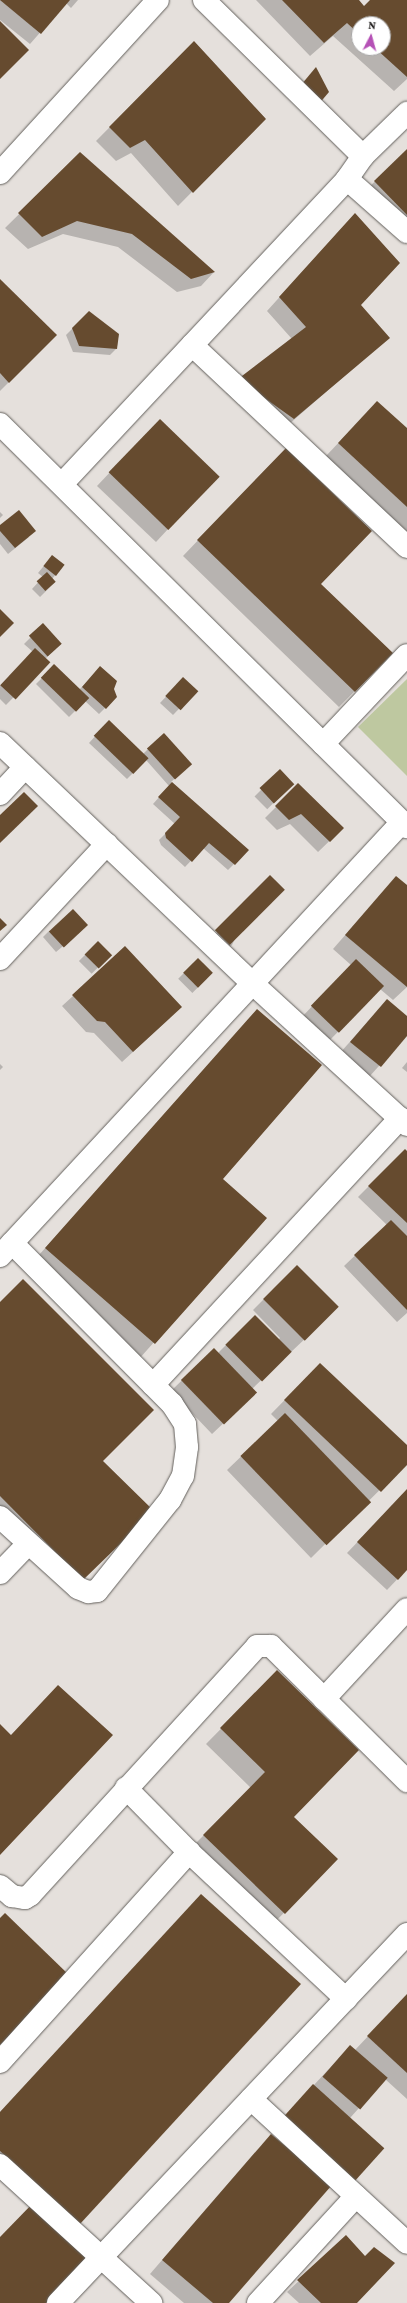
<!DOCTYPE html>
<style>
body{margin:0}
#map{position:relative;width:407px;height:2303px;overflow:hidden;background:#e5e0dc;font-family:"Crimson Pro",serif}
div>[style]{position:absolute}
.green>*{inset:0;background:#bec8a0}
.shadow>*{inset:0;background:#0003;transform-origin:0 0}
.building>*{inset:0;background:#664b2f;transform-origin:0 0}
.roads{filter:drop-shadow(0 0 1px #63605c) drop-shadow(0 0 1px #63605c)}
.street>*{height:22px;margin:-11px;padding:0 11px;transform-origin:11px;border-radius:11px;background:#fff}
.secondary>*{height:22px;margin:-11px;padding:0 11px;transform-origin:11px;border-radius:11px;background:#fff}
span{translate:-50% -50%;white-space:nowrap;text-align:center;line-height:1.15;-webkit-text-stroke:4px #fff;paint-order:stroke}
.north{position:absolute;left:351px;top:16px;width:40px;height:40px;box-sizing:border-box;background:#fff;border:1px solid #a8a7a7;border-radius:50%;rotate:6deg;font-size:11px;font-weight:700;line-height:16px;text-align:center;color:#252322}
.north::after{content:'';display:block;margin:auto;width:14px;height:18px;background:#b551b6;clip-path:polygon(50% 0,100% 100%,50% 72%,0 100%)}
</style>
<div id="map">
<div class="green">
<div style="clip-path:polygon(407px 679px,407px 776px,358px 727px)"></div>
</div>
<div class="shadow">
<div style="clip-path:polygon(0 0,78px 0,71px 8px,66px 3px,30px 44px,0 20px)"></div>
<div style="clip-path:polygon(evenodd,256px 0,358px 0,364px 7px,372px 0,407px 0,407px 79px,394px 91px,333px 36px,310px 56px,256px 0,359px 24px,383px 24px,383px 48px,359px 48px,359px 24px)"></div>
<div style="clip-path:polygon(194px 42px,265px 118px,178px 206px,131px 153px,116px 161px,96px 141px)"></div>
<div style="clip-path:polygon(407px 150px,407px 242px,361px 195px)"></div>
<div style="clip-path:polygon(80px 154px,214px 272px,201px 286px,177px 292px,118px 247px,63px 234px,28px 249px,5px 228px)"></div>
<div style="clip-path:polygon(342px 228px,359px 305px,388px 338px,280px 432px,226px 393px,239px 380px,292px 339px,267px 311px)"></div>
<div style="clip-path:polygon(0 280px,56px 335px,0 391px)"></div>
<div style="clip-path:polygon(89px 312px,116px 349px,110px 355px,73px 352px,66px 335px)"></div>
<div style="clip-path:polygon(364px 416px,407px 430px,407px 533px,325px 457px)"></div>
<div style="clip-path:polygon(146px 434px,169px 528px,156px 542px,97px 486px)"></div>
<div style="clip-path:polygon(271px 464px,320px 584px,392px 653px,339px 707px,183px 556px)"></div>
<div style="clip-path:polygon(0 512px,3px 515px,0 518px)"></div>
<div style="clip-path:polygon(0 527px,29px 537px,8px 554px,0 544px)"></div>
<div style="clip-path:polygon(52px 556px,64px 565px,52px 579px,55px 582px,40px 597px,32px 589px,43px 577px,38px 573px)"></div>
<div style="clip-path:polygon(43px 625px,61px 644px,45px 659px,48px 662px,6px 705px,0 699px,0 686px,33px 652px,24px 644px)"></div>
<div style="clip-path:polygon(54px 666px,79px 690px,94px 674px,105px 708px,99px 714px,85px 701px,69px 717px,36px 684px)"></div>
<div style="clip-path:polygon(177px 685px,196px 691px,173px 715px,160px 703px)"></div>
<div style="clip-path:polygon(109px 721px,143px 754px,148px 749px,184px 770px,171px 782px,248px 850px,228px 870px,203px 848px,185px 867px,161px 845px,159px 840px,175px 824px,153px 804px,169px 786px,146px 760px,127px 779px,89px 743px)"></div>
<div style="left:280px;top:771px;width:18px;height:36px;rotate:45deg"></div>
<div style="clip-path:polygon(298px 785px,343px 828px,318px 852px,290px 824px,277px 830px,265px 818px)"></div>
<div style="clip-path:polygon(396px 877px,407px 886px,407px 987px,393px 1000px,380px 989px,327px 1043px,301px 1018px,351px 965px,333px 949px)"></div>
<div style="clip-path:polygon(259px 888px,232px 945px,222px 956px,207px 943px)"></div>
<div style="clip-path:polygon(49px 931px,81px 931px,56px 952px,43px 937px)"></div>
<div style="left:98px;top:942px;width:18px;height:27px;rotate:45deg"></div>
<div style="left:198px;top:959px;width:20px;height:28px;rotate:45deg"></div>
<div style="clip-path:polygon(73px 996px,170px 1018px,122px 1062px,94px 1033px,86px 1032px,62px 1006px)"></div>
<div style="clip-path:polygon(387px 1000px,407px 1017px,407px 1035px,369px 1077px,340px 1053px)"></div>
<div style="clip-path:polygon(257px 1010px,221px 1179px,265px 1218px,139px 1359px,31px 1264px)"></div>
<div style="clip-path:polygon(407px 1062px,407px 1072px,402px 1068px)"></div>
<div style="clip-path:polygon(0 1064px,3px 1067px,0 1070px)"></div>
<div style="clip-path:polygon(405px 1150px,407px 1152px,407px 1313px,397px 1322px,344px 1266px,387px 1225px,358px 1197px)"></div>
<div style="clip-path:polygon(297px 1266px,327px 1318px,252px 1389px,245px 1403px,212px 1434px,171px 1391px,214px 1349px,218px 1353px,255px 1316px,278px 1340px,280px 1338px,253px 1310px)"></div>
<div style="clip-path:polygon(0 1303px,102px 1461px,152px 1511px,68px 1594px,0 1526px)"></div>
<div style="clip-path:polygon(320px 1364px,407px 1446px,407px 1463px,311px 1558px,227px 1470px,278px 1421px,271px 1414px)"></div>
<div style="clip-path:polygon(407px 1490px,407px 1569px,387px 1590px,347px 1553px)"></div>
<div style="clip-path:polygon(277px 1672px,292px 1817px,337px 1859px,269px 1928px,189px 1850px,251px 1788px,206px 1744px)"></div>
<div style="clip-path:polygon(201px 1895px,80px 2223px,45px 2303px,0 2303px,0 2238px,30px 2207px,0 2179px,0 2112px)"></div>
<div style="clip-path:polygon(407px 1995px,407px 2099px,385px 2079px,350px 2118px,313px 2086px,340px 2057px,355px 2050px)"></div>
<div style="clip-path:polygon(258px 2149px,228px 2303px,184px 2303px,150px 2274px)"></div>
<div style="clip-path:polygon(346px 2237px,356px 2303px,299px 2303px,287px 2292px)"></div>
</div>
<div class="building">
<div style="clip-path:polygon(0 0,70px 0,41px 34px)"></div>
<div style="clip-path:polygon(282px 0,359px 0,364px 6px,370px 0,407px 0,407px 77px,375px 48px,383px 48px,383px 24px,359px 24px,359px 34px,347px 23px,324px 43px)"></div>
<div style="clip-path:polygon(0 21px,29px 50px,0 79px)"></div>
<div style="clip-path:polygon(194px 41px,266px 119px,193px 193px,145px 140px,130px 148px,109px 127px)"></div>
<div style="clip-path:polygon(316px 67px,329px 92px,318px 105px,301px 85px)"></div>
<div style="clip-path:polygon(407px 149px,407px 215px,374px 181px)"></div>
<div style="clip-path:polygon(80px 152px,215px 272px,191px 279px,132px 234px,77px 221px,42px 237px,18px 213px)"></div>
<div style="clip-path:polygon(355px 213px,400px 263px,361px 305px,390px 338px,294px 419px,238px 379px,306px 327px,279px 297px)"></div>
<div style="clip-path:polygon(0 279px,57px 335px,9px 383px,0 373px)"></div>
<div style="clip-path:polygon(89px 311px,119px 334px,117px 349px,79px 346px,72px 328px)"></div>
<div style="clip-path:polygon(377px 401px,407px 428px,407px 507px,338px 443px)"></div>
<div style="left:160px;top:419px;width:83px;height:74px;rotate:44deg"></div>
<div style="clip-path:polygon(286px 448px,372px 531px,321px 584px,393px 653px,355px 692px,197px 540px)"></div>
<div style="clip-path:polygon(19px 510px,36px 531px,15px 548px,0 531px,0 525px)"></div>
<div style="left:52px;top:555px;width:16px;height:14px;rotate:38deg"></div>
<div style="left:47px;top:572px;width:13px;height:14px;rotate:48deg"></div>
<div style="clip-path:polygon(0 609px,14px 623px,0 637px)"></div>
<div style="left:43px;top:623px;width:28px;height:19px;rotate:48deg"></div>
<div style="left:35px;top:648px;width:21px;height:51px;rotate:43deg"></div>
<div style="left:54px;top:664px;width:49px;height:19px;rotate:44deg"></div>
<div style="clip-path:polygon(100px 666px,117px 681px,114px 689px,117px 697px,106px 709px,82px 687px)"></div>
<div style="left:183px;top:677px;width:21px;height:26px;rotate:43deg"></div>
<div style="left:109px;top:720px;width:55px;height:22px;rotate:44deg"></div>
<div style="left:164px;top:733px;width:42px;height:23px;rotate:48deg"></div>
<div style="left:280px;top:769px;width:21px;height:28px;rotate:47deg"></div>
<div style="clip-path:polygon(172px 782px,249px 850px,235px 865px,209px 843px,192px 862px,166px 838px,165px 833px,180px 817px,158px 797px)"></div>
<div style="clip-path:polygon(298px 783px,344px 828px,330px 842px,301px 814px,289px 820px,275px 806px)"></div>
<div style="clip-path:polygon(24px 792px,38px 806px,0 843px,0 815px)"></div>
<div style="left:270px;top:875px;width:21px;height:78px;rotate:45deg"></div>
<div style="clip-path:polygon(396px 876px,407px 885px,407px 987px,345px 935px)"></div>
<div style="left:73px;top:909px;width:22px;height:33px;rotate:47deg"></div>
<div style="clip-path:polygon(0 918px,7px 925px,0 931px)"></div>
<div style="left:98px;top:941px;width:20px;height:19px;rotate:45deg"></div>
<div style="clip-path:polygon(125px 946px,182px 1007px,133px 1052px,105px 1022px,97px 1021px,72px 995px)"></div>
<div style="left:198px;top:958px;width:21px;height:21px;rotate:45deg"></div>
<div style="left:356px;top:959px;width:39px;height:65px;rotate:44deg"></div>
<div style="clip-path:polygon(387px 999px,407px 1016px,407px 1036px,381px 1067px,350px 1042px)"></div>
<div style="clip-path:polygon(257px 1009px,322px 1065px,223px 1179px,267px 1218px,155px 1344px,45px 1248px)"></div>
<div style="clip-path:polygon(405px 1149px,407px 1151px,407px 1223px,368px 1186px)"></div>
<div style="clip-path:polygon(391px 1220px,407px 1236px,407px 1310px,354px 1255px)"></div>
<div style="left:297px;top:1265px;width:59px;height:48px;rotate:45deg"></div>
<div style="clip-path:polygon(23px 1279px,154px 1410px,103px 1461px,154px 1511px,83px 1580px,0 1496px,0 1302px)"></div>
<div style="left:255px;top:1315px;width:52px;height:42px;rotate:45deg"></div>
<div style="left:214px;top:1348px;width:62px;height:46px;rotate:46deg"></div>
<div style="clip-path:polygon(320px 1363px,407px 1445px,407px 1465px,381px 1492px,284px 1400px)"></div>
<div style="left:285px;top:1413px;width:124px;height:62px;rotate:46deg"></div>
<div style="clip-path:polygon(407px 1489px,407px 1570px,398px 1580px,357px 1542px)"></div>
<div style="clip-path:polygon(277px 1670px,359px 1750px,294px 1817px,338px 1859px,285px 1914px,203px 1835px,265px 1772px,220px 1728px)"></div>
<div style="clip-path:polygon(58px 1685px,113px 1735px,0 1855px,0 1724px,11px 1735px)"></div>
<div style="clip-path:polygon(201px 1894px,301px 1984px,80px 2224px,0 2151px,0 2112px)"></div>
<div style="clip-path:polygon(5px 1913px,68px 1974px,0 2045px,0 1918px)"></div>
<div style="clip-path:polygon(407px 1994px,407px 2073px,367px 2036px)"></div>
<div style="left:350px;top:2045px;width:50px;height:42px;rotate:41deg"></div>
<div style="left:313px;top:2084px;width:96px;height:46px;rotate:42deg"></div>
<div style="clip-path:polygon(271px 2134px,332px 2185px,229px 2303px,213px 2303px,162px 2260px)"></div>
<div style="clip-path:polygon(35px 2201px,92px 2255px,46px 2303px,0 2303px,0 2237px)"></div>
<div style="clip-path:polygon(346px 2235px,365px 2256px,374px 2247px,395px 2263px,357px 2303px,321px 2303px,297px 2280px)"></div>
</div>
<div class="roads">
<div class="street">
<div style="left:204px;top:0;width:223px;rotate:44.5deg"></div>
<div style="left:0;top:173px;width:234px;rotate:-47.6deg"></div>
<div style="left:347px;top:179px;width:80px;rotate:41.5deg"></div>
<div style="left:192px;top:345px;width:295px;rotate:43.2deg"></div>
<div style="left:0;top:424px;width:573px;rotate:44.72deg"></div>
<div style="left:62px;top:484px;width:417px;rotate:-46.9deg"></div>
<div style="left:347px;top:179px;width:28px;rotate:-55deg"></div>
<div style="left:363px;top:156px;width:62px;rotate:-44.3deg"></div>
<div style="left:0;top:743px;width:348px;rotate:43.6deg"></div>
<div style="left:252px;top:983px;width:210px;rotate:42.5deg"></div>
<div style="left:323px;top:744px;width:122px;rotate:-46.7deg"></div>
<div style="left:0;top:794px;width:37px;rotate:-47deg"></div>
<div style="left:0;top:959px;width:157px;rotate:-47.1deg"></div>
<div style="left:0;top:1256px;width:592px;rotate:-47.19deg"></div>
<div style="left:153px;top:1385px;width:364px;rotate:-47.2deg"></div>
<div style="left:0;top:1517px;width:105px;rotate:42.3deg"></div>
<div style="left:78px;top:1588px;width:11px;rotate:22deg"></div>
<div style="left:88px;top:1592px;width:9px;rotate:-6deg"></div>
<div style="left:97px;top:1591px;width:117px;rotate:-51.3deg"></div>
<div style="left:170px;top:1500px;width:27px;rotate:-62deg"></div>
<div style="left:183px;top:1476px;width:29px;rotate:-82deg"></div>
<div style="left:187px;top:1447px;width:23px;rotate:-95deg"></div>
<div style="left:185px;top:1424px;width:24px;rotate:-123deg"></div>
<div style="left:172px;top:1404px;width:227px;rotate:-134.8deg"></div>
<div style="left:0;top:1573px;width:40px;rotate:-46deg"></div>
<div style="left:324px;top:1699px;width:122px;rotate:-47.3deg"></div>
<div style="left:126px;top:1788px;width:90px;rotate:45.5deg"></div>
<div style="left:189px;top:1852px;width:215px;rotate:43.1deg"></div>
<div style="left:0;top:1886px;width:16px;rotate:40deg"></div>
<div style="left:12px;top:1896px;width:13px;rotate:9deg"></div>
<div style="left:25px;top:1898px;width:6px;rotate:-31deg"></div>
<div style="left:30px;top:1895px;width:337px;rotate:-47.6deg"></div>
<div style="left:257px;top:1646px;width:14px"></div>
<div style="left:271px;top:1646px;width:192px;rotate:44.8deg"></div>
<div style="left:0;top:2062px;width:283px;rotate:-48deg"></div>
<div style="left:251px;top:2099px;width:212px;rotate:42.7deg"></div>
<div style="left:0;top:2165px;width:205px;rotate:42.4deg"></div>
<div style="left:258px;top:2303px;width:145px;rotate:-47.5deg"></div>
</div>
<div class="secondary">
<div style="left:58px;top:2303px;width:508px;rotate:-46.6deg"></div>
</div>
</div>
<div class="north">N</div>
</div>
